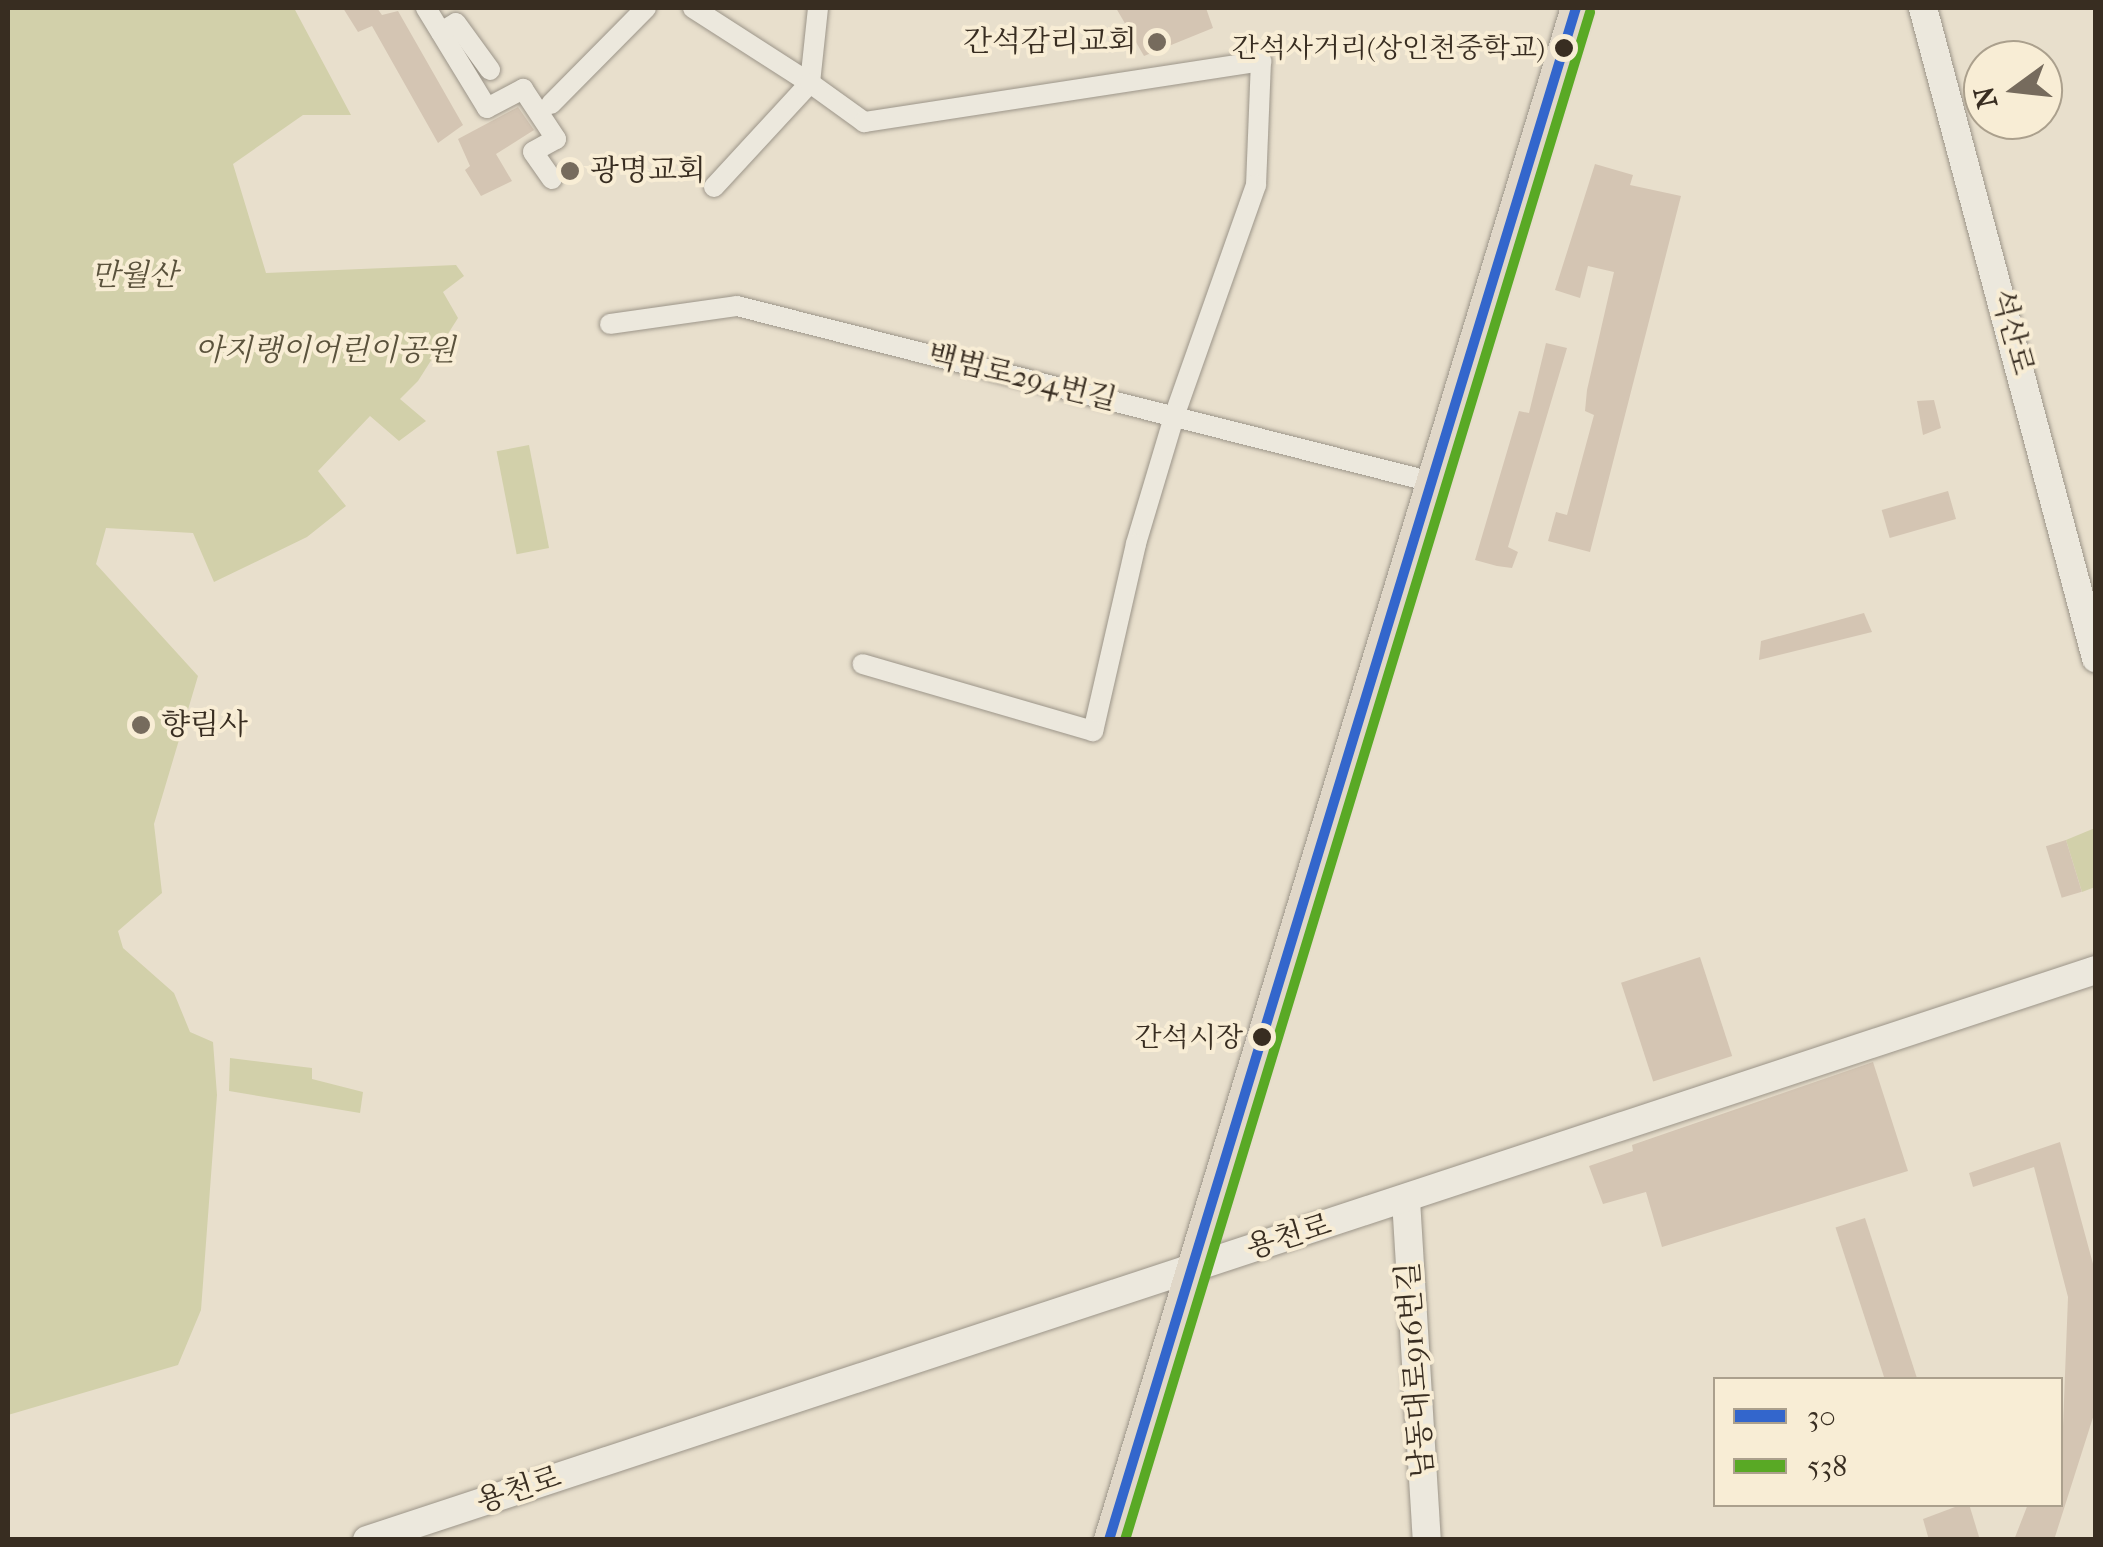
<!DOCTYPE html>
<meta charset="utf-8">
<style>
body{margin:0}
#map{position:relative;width:2103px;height:1547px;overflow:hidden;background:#e8dfcc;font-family:"IM FELL French Canon","Noto Serif KR",serif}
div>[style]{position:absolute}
.green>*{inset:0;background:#d2d0aa;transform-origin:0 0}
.building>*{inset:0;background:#d4c5b3;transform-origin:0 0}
.roads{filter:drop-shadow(0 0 2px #9c9589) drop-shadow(0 0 2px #9c9589)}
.street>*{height:20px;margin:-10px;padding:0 10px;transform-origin:10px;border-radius:10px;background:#ece8dd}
.secondary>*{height:28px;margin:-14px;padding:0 14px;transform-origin:14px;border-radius:14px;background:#ece8dd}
.primary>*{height:30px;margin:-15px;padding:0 15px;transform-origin:15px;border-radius:15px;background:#e0d7c8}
.bus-1>*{height:10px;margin:-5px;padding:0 5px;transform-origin:5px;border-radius:5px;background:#36c}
.bus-2>*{height:10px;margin:-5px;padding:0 5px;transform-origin:5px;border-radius:5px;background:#59a925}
.dots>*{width:28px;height:28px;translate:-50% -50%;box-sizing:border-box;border:5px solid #f8edd5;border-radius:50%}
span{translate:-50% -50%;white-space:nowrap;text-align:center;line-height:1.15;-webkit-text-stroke:8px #f8edd5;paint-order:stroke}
.bus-label{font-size:28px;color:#382d21}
.right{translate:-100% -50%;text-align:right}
.poi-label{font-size:30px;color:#382d21}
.left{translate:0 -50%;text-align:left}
.park-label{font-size:30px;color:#5a523c;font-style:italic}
.street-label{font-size:30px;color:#382d21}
.frame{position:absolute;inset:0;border:10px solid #382d21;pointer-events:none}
.legend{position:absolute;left:1713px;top:1377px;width:350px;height:130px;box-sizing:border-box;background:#f8edd5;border:2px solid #aba08d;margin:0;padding:12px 18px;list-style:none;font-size:30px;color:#382d21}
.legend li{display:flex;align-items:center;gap:20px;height:50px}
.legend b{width:50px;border:2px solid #aba08d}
.north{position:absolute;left:1963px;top:40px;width:100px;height:100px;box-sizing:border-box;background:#f8edd5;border:2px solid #aba08d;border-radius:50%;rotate:255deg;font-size:28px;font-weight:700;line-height:40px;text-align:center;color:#382d21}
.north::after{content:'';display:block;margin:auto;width:35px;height:45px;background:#766b5d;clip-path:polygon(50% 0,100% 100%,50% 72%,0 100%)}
</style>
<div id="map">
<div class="green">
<div style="clip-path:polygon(8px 8px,294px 8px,351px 115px,303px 115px,233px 164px,266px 273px,456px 265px,464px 276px,443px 292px,458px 318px,418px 381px,400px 399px,426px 421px,399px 441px,370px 416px,318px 471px,346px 506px,307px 537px,214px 582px,193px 533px,106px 528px,96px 564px,198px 676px,154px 824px,162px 893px,118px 931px,123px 948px,174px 993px,190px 1032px,213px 1042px,217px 1095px,201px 1310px,178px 1365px,8px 1415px)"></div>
<div style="left:529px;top:445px;width:105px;height:33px;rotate:79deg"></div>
<div style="clip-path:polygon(2095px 828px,2095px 887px,2082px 892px,2066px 840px)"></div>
<div style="clip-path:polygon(230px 1058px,312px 1068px,312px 1079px,363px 1092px,360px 1113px,229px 1091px)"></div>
</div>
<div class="building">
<div style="clip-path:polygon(343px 8px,377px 8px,382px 15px,398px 11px,463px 125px,438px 143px,372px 26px,358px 32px)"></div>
<div style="clip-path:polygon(1116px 8px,1206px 8px,1213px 28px,1144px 56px)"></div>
<div style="clip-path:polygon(518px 107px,534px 130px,496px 154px,512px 181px,481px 196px,465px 170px,470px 166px,458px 139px)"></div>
<div style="clip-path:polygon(1595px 164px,1633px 175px,1630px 185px,1681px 196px,1590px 552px,1548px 541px,1556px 512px,1567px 515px,1594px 415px,1585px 411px,1587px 390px,1614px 272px,1588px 266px,1580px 298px,1555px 290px)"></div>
<div style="clip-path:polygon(1546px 343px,1567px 348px,1508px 547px,1518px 552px,1512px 568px,1497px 566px,1475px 560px,1519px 411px,1529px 413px)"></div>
<div style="clip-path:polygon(1934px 400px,1941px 428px,1923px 435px,1917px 401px)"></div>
<div style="left:1948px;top:491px;width:29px;height:69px;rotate:74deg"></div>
<div style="clip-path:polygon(1864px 613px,1872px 632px,1759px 660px,1761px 641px)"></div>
<div style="left:2066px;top:840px;width:54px;height:21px;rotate:73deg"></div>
<div style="left:1700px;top:957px;width:104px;height:83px;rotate:72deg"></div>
<div style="clip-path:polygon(1873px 1062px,1908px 1171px,1662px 1247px,1646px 1192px,1603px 1204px,1589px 1166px,1633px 1151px,1632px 1145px)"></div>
<div style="clip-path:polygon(2060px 1142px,2096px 1275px,2096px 1408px,2054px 1540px,2014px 1540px,2028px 1504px,2060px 1504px,2068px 1297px,2034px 1167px,1973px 1187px,1969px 1173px)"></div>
<div style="left:1865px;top:1218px;width:171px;height:31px;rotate:72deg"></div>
<div style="clip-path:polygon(1963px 1504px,1969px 1504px,1980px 1540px,1929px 1540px,1923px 1519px)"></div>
</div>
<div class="roads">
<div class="street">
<div style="left:426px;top:8px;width:117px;rotate:58.6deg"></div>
<div style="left:487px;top:108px;width:41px;rotate:-27.8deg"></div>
<div style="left:523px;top:89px;width:60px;rotate:56.6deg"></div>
<div style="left:556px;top:139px;width:26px;rotate:151deg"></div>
<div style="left:533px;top:152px;width:33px;rotate:55deg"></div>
<div style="left:693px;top:8px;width:139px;rotate:32.7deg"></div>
<div style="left:810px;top:83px;width:75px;rotate:-83.9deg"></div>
<div style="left:441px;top:32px;width:17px;rotate:-31deg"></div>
<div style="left:456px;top:23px;width:58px;rotate:54.1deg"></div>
<div style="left:551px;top:104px;width:135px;rotate:-45.3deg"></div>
<div style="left:714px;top:187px;width:142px;rotate:-47.3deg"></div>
<div style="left:810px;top:83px;width:67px;rotate:35.8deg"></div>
<div style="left:864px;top:122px;width:402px;rotate:-8.7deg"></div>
<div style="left:1261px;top:61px;width:124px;rotate:92.3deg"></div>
<div style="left:1256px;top:185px;width:246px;rotate:109.5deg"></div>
<div style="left:1174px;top:417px;width:133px;rotate:106.7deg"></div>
<div style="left:1136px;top:544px;width:192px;rotate:102.9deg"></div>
<div style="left:1093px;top:731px;width:240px;rotate:-163.8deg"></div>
<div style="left:610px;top:324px;width:128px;rotate:-8.1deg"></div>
<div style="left:737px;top:306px;width:717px;rotate:14.21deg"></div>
</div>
<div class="secondary">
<div style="left:1923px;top:8px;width:673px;rotate:75.1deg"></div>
<div style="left:1406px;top:1200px;width:341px;rotate:86.5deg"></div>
<div style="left:367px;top:1540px;width:1821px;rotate:-18.25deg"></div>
</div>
<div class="primary">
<div style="left:1109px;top:1540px;width:1602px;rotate:-73.05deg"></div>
</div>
</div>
<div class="bus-1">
<div style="left:1109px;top:1540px;width:1602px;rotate:-73.05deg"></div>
</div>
<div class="bus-2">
<div style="left:1125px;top:1540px;width:1597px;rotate:-73.07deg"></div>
</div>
<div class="dots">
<div style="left:1157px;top:42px;background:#766b5d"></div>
<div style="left:1564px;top:48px;background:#382d21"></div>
<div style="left:570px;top:171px;background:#766b5d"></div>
<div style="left:141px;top:725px;background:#766b5d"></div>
<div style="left:1262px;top:1037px;background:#382d21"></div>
</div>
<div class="bus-label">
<span class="right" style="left:1545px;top:48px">간석사거리(상인천중학교)</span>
<span class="right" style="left:1243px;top:1037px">간석시장</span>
</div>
<div class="poi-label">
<span class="right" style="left:1137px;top:42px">간석감리교회</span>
<span class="left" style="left:590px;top:171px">광명교회</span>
<span class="left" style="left:161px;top:725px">향림사</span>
</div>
<div class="park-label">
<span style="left:134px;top:276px">만월산</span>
<span style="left:325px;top:351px">아지랭이어린이공원</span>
</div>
<div class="street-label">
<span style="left:2012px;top:332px;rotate:75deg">석산로</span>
<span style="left:1022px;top:378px;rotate:14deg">백범로294번길</span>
<span style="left:1289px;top:1237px;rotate:-17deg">용천로</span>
<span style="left:1416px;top:1370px;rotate:-94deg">남동대로916번길</span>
<span style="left:519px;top:1490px;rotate:-18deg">용천로</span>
</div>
<div class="frame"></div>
<ul class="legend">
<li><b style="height:12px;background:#36c"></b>30</li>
<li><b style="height:12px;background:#59a925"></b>538</li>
</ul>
<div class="north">N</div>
</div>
